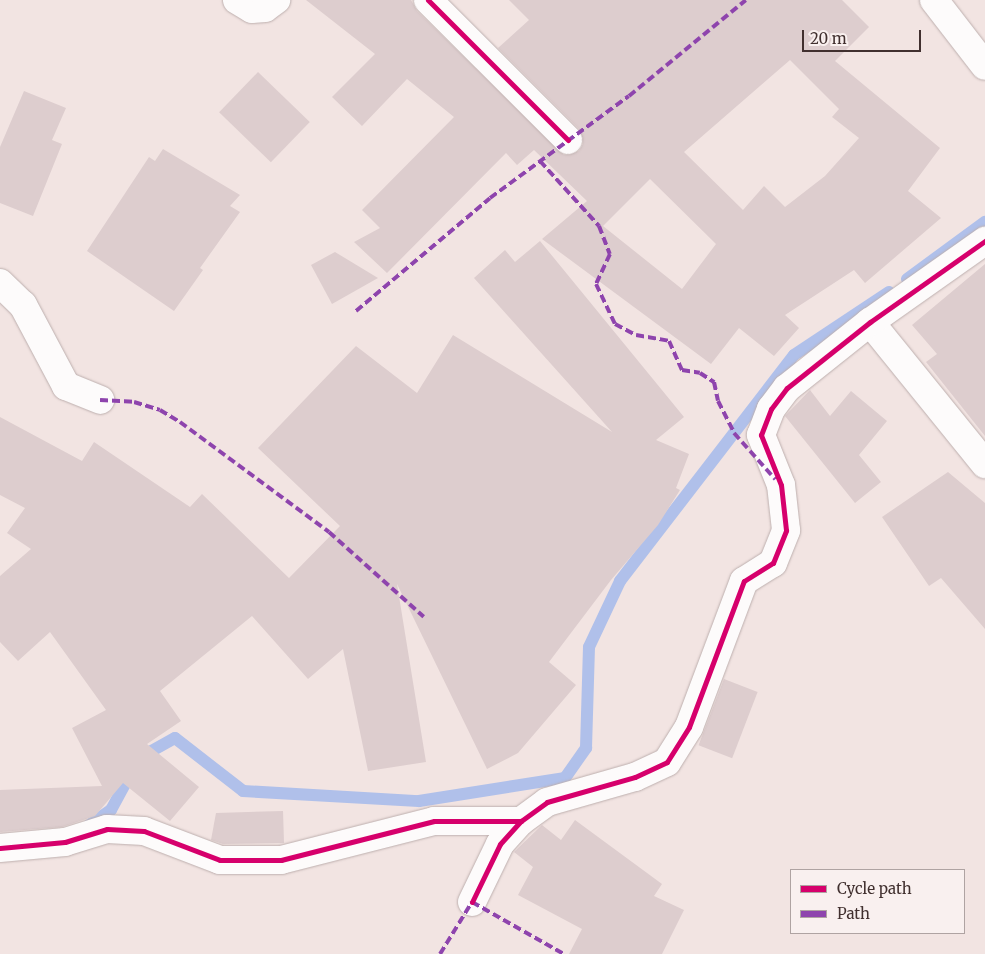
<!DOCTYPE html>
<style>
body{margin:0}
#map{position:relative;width:985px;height:954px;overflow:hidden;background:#f2e4e2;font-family:Merriweather,serif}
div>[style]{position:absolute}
.stream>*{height:12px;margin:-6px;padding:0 6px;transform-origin:6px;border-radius:6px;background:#b0c0ea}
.building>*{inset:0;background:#ddcdce;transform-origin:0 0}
.roads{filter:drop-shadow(0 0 1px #bdafae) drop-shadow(0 0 1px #bdafae)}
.minor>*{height:28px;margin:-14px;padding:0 14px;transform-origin:14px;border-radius:14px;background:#fdfbfb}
.quiet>*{height:4px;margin-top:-2px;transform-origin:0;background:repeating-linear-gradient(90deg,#8e44ad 0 8px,transparent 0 12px)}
.cycleway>*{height:5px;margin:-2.5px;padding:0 2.5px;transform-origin:2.5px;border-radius:2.5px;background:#d6006c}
span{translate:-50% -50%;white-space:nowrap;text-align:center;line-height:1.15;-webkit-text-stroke:4.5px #f9f0ef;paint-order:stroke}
.legend{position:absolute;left:790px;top:869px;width:175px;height:65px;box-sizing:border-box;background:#f9f0ef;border:1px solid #afa3a2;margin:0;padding:6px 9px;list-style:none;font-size:15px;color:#41302f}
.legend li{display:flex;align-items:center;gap:10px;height:25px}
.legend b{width:25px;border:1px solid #afa3a2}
.scale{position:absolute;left:802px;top:30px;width:119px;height:22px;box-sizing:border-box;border:2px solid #41302f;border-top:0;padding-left:6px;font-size:15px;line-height:18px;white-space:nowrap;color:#41302f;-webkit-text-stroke:4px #f9f0ef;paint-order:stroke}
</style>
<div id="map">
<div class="stream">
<div style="left:907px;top:279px;width:97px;rotate:-36.2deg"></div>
<div style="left:88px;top:826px;width:28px;rotate:-35deg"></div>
<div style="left:111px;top:810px;width:59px;rotate:-61.7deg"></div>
<div style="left:139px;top:758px;width:41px;rotate:-29.1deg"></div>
<div style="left:175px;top:738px;width:86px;rotate:37.9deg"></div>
<div style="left:243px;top:791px;width:176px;rotate:3.3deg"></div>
<div style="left:419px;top:801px;width:148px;rotate:-9deg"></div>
<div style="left:565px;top:778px;width:37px;rotate:-55deg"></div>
<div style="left:586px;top:748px;width:101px;rotate:-88.3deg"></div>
<div style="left:589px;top:647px;width:73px;rotate:-64.8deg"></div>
<div style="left:620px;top:581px;width:285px;rotate:-52.4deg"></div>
<div style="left:794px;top:355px;width:114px;rotate:-33.6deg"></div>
</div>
<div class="building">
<div style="clip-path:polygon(evenodd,306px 0,411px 0,417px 11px,564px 155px,579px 151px,583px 144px,579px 129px,498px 48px,529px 20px,509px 0,842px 0,869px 27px,835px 61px,940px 148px,908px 191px,941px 218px,865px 283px,854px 270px,785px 315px,799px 328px,774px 356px,739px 328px,711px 364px,542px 239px,587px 201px,534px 150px,517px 165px,506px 153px,387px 273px,354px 242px,380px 228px,362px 210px,454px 117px,407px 79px,362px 126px,332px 97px,375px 54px,306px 0,790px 60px,839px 109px,832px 117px,859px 138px,825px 176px,785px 207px,764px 186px,743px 210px,684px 152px,790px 60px,306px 0,650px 179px,716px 244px,682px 289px,603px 226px,650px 179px)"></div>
<div style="left:258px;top:72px;width:72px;height:56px;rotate:44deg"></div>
<div style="clip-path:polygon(24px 91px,66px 108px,52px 140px,62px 144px,33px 216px,0 203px,0 147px)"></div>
<div style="clip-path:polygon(163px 149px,240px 195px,230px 206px,240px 212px,200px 268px,203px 270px,174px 311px,87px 251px,149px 157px,155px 161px)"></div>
<div style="clip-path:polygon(540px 241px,684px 417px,656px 440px,689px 454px,676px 488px,680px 490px,658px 525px,611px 580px,549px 662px,576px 685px,518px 753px,487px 769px,397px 584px,426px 762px,368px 771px,343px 649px,308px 679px,252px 616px,160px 691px,181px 721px,147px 744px,199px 787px,170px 821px,123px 783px,95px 816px,62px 827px,0 832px,0 790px,102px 786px,72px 728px,106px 710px,50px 632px,18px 661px,0 642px,0 576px,31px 549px,7px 533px,25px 508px,0 495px,0 417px,82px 461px,94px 442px,190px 507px,202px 494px,289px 578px,340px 526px,258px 448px,356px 346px,417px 393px,453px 335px,612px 432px,474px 278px,505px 250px,515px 262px)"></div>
<div style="clip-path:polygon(335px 252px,378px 278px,332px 304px,311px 265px)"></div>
<div style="clip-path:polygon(985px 264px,985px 436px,926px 362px,937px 354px,912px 325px)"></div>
<div style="clip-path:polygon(810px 390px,830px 416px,851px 391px,887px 421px,859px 455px,881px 482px,855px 503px,785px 416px)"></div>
<div style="clip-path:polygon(948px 472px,985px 503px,985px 629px,941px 578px,929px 586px,882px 517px)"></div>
<div style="left:724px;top:679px;width:36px;height:71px;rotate:21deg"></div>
<div style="clip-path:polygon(283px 811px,284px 843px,223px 844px,211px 840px,216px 813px)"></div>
<div style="clip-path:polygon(575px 820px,662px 884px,654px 896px,684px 910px,662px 954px,569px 954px,582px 929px,518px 895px,533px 867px,514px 852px,542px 825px,561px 840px)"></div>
</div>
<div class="roads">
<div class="minor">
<div style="left:237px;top:0;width:17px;rotate:31deg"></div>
<div style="left:252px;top:9px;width:13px;rotate:-4deg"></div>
<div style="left:265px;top:8px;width:14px;rotate:-36deg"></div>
<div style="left:428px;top:0;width:198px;rotate:45deg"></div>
<div style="left:934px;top:0;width:83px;rotate:52.3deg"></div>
<div style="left:0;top:283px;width:32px;rotate:44deg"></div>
<div style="left:23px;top:305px;width:92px;rotate:62deg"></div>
<div style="left:66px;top:386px;width:37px;rotate:22deg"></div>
<div style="left:870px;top:322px;width:183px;rotate:51deg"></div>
<div style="left:0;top:848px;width:65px;rotate:-5.3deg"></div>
<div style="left:65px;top:842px;width:44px;rotate:-17.2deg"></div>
<div style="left:107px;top:829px;width:37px;rotate:3deg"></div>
<div style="left:144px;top:831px;width:81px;rotate:20.9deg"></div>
<div style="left:220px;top:860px;width:61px"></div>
<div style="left:281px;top:860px;width:158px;rotate:-14.3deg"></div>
<div style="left:434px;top:821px;width:87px"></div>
<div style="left:472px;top:902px;width:64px;rotate:-64.2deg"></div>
<div style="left:500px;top:844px;width:31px;rotate:-48deg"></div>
<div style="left:521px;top:821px;width:32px;rotate:-36deg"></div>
<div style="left:547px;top:802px;width:91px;rotate:-15.9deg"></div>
<div style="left:635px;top:777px;width:35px;rotate:-25deg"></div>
<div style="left:667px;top:762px;width:41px;rotate:-57.8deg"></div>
<div style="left:689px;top:727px;width:156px;rotate:-69.4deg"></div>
<div style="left:744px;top:581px;width:34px;rotate:-32deg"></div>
<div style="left:773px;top:563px;width:35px;rotate:-68deg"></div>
<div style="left:786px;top:530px;width:45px;rotate:-96.3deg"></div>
<div style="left:781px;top:485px;width:54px;rotate:-111.8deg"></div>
<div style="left:761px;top:435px;width:28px;rotate:-69deg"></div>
<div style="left:771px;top:409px;width:26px;rotate:-53deg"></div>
<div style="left:787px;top:388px;width:106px;rotate:-38.5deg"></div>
<div style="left:870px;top:322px;width:141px;rotate:-35.2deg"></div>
</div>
</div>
<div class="quiet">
<div style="left:540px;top:161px;width:88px;rotate:47.8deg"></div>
<div style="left:599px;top:226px;width:30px;rotate:69deg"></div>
<div style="left:610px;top:254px;width:33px;rotate:115deg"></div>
<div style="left:596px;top:284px;width:44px;rotate:64.6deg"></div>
<div style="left:615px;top:324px;width:24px;rotate:28deg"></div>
<div style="left:636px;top:335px;width:34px;rotate:10deg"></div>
<div style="left:669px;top:341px;width:32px;rotate:66deg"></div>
<div style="left:682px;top:370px;width:18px;rotate:9deg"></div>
<div style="left:700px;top:373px;width:17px;rotate:33deg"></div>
<div style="left:714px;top:382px;width:19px;rotate:78deg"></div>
<div style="left:718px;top:401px;width:36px;rotate:63deg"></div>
<div style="left:734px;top:433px;width:62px;rotate:48.3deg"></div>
<div style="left:356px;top:311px;width:175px;rotate:-40.1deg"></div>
<div style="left:490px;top:198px;width:172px;rotate:-36.3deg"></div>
<div style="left:629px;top:96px;width:151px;rotate:-39.4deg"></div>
<div style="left:100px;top:400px;width:34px;rotate:3deg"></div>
<div style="left:134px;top:402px;width:27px;rotate:17deg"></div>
<div style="left:160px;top:410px;width:23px;rotate:31deg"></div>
<div style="left:180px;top:422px;width:185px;rotate:36.4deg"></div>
<div style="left:329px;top:532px;width:127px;rotate:41.8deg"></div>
<div style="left:440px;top:954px;width:61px;rotate:-58.4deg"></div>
<div style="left:472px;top:902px;width:106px;rotate:29.5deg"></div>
</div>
<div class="cycleway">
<div style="left:428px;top:0;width:198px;rotate:45deg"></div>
<div style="left:0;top:848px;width:65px;rotate:-5.3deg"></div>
<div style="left:65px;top:842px;width:44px;rotate:-17.2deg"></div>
<div style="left:107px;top:829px;width:37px;rotate:3deg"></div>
<div style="left:144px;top:831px;width:81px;rotate:20.9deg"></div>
<div style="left:220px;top:860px;width:61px"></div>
<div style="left:281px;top:860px;width:158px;rotate:-14.3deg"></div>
<div style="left:434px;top:821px;width:87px"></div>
<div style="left:472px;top:902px;width:64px;rotate:-64.2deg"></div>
<div style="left:500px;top:844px;width:31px;rotate:-48deg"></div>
<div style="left:521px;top:821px;width:32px;rotate:-36deg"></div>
<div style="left:547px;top:802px;width:91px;rotate:-15.9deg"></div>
<div style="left:635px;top:777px;width:35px;rotate:-25deg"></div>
<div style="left:667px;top:762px;width:41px;rotate:-57.8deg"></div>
<div style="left:689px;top:727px;width:156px;rotate:-69.4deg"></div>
<div style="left:744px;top:581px;width:34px;rotate:-32deg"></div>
<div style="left:773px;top:563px;width:35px;rotate:-68deg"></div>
<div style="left:786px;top:530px;width:45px;rotate:-96.3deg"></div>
<div style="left:781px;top:485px;width:54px;rotate:-111.8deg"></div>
<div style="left:761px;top:435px;width:28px;rotate:-69deg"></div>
<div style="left:771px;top:409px;width:26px;rotate:-53deg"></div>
<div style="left:787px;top:388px;width:106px;rotate:-38.5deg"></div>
<div style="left:870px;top:322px;width:141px;rotate:-35.2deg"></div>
</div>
<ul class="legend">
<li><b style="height:6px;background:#d6006c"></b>Cycle path</li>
<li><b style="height:6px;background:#8e44ad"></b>Path</li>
</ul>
<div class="scale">20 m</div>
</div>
